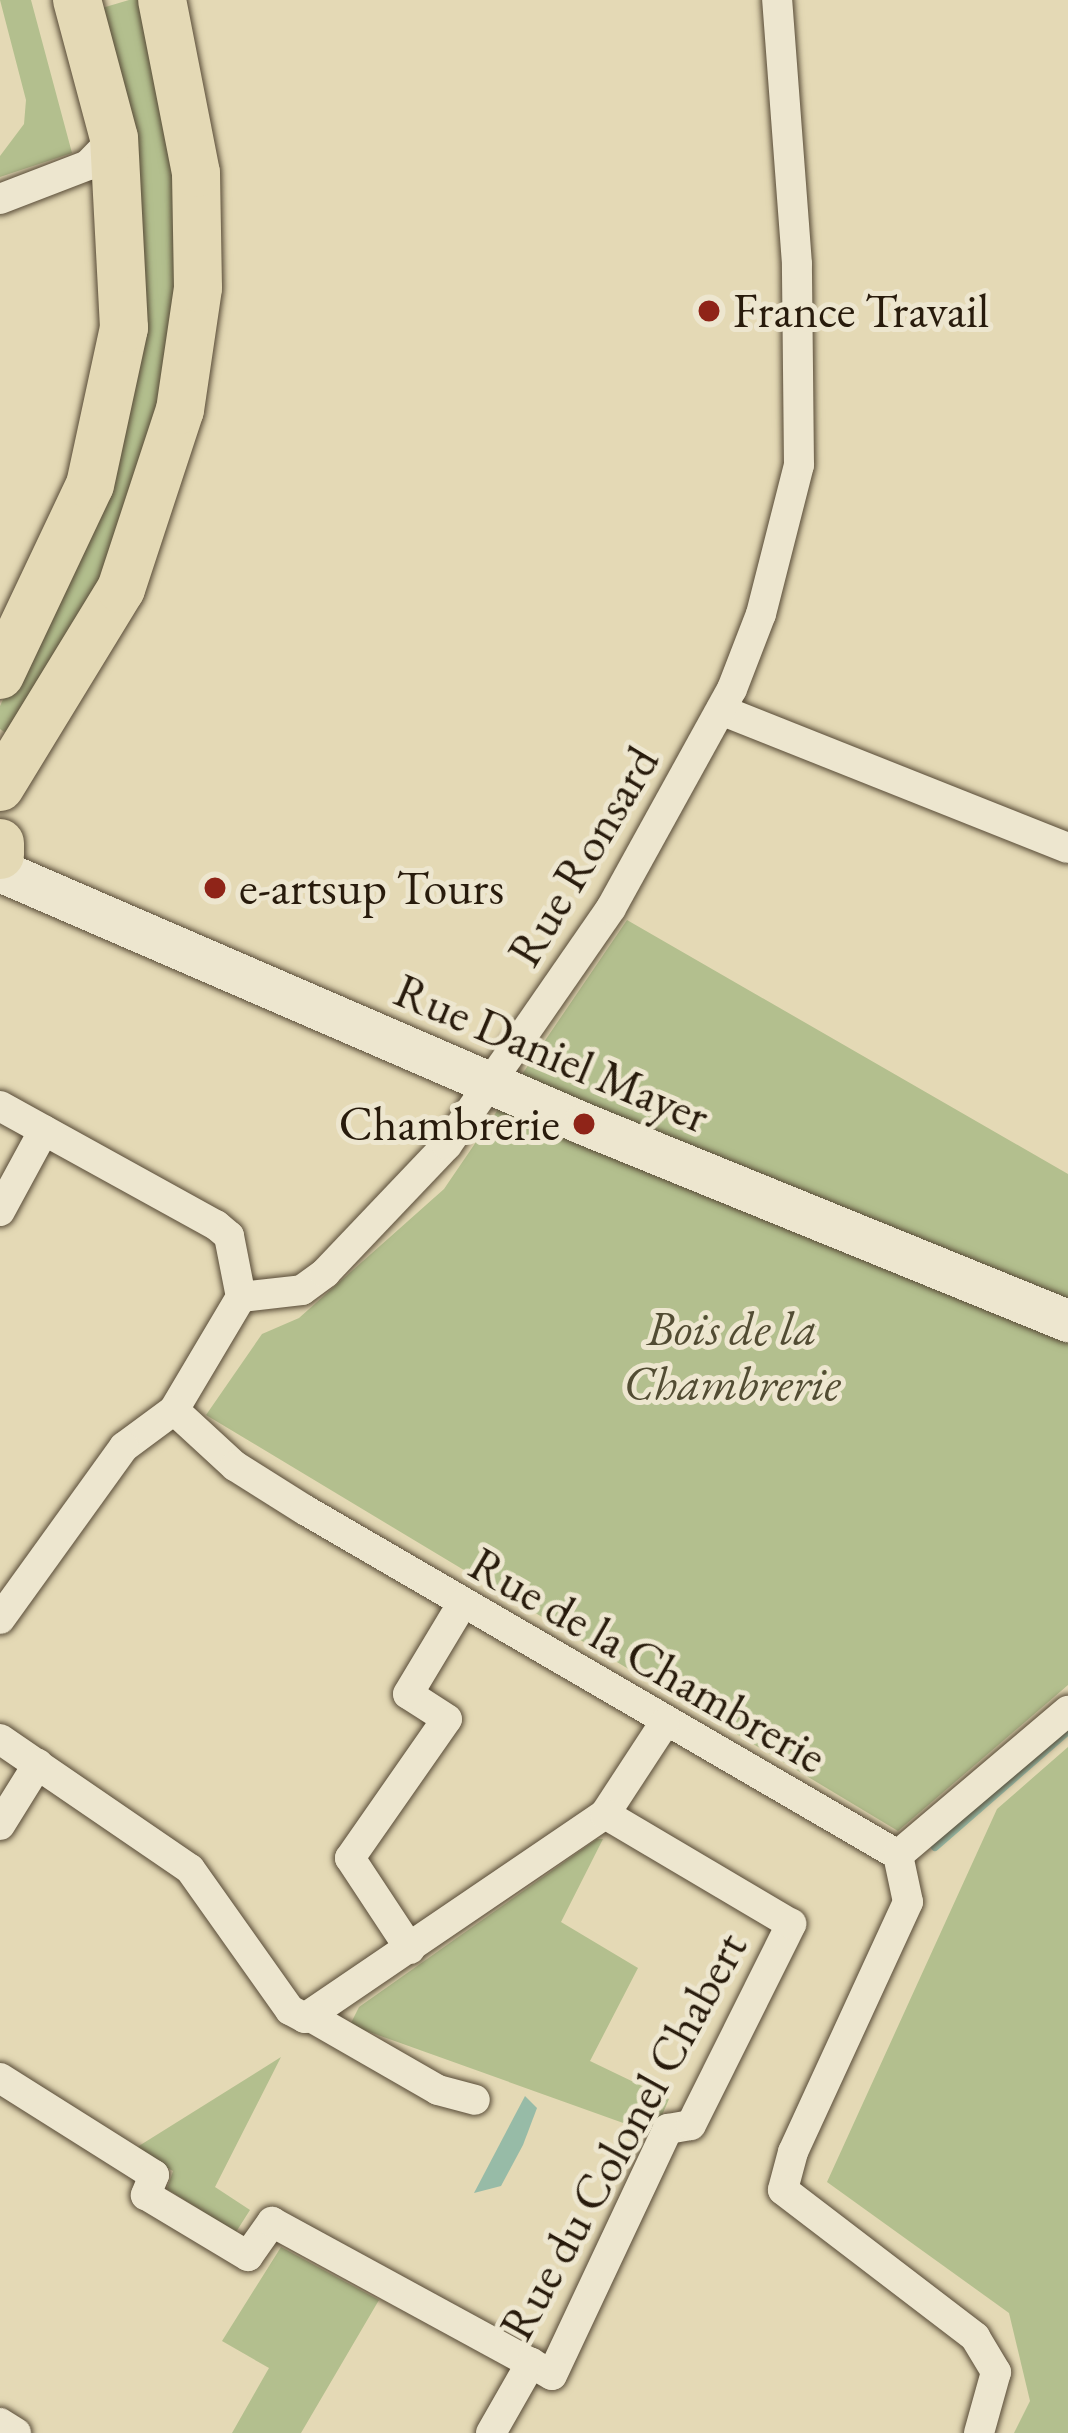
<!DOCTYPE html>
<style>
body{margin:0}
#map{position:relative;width:1068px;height:2433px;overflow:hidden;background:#e4d9b5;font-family:"EB Garamond",serif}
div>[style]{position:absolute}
.green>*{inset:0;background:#b3bf8e}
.water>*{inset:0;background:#97bba7}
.stream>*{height:8px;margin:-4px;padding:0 4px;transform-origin:4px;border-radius:4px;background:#97bba7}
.roads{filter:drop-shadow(0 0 3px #574a36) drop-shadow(0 0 3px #574a36)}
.minor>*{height:30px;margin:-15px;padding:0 15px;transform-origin:15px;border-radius:15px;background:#ede6cf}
.secondary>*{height:42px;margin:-21px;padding:0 21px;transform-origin:21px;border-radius:21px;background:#ede6cf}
.primary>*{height:48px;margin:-24px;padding:0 24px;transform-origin:24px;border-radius:24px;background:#e4d9b5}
.dots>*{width:33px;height:33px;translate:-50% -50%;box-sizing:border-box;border:6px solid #ede6cf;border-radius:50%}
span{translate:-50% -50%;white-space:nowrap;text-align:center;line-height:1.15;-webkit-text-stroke:10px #ede6cf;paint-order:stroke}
.poi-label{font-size:48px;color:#281b0c}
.left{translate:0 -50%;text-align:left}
.right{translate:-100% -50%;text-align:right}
.street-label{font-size:48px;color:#281b0c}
.park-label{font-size:48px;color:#524c33;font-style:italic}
</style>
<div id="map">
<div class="green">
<div style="clip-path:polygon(0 0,31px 0,72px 153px,0 177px,0 156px,24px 124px,26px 100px)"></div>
<div style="clip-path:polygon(129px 0,145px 0,167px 58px,179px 315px,129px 533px,13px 738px,0 729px,0 706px,113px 461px,92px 11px)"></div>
<div style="clip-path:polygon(627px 920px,1068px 1174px,1068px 1685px,898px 1831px,206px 1415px,262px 1334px,299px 1318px,444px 1189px)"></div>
<div style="clip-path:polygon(1068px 1747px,1068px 2433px,1014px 2433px,1030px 2401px,1009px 2313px,827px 2182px,997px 1809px)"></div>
<div style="clip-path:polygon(597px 1839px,603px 1839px,561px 1922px,638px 1968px,590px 2061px,669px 2099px,654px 2134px,350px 2025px,359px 2007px)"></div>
<div style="clip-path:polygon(281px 2057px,215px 2187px,250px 2210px,236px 2232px,167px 2189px,173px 2171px,134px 2149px)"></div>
<div style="clip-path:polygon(281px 2247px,379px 2300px,301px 2433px,232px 2433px,269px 2368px,222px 2341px)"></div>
</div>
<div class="water">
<div style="clip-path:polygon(525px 2096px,537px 2108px,523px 2145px,501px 2186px,474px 2193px)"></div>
</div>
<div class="stream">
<div style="left:935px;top:1847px;width:176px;rotate:-41.1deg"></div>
</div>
<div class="roads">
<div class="minor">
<div style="left:0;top:199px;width:94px;rotate:-21.1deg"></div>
<div style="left:88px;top:165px;width:37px;rotate:-46deg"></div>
<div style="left:721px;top:710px;width:373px;rotate:21.7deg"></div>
<div style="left:0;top:1106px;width:247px;rotate:28.9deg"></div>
<div style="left:216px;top:1225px;width:17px;rotate:40deg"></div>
<div style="left:229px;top:1236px;width:62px;rotate:78.9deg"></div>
<div style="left:241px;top:1297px;width:131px;rotate:120.7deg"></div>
<div style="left:174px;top:1410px;width:62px;rotate:143.5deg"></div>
<div style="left:124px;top:1447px;width:212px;rotate:125.8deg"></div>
<div style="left:0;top:1211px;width:92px;rotate:-61.5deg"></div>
<div style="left:241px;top:1297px;width:61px;rotate:-6.5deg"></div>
<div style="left:302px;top:1290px;width:29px;rotate:-36deg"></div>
<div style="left:325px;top:1273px;width:177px;rotate:-46.4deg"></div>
<div style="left:447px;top:1145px;width:288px;rotate:-55.3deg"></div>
<div style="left:611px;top:908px;width:250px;rotate:-61.1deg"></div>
<div style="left:732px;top:689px;width:80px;rotate:-68.9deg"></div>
<div style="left:761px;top:614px;width:154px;rotate:-75.7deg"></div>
<div style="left:799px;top:465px;width:201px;rotate:-90.6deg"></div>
<div style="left:797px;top:264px;width:265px;rotate:-94.3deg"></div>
<div style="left:174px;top:1410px;width:83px;rotate:42.6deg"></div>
<div style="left:235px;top:1466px;width:83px;rotate:32.2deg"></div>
<div style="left:305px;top:1510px;width:686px;rotate:30.19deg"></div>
<div style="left:898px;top:1855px;width:223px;rotate:-40.3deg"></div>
<div style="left:0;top:1739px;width:230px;rotate:34.4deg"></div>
<div style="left:190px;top:1869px;width:173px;rotate:54.7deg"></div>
<div style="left:290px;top:2010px;width:17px;rotate:28deg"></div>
<div style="left:305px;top:2018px;width:363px;rotate:-34.2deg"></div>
<div style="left:605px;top:1814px;width:108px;rotate:-56.8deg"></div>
<div style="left:0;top:1825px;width:72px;rotate:-58.1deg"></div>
<div style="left:898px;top:1855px;width:48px;rotate:78deg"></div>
<div style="left:908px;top:1902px;width:275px;rotate:114.7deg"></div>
<div style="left:793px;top:2152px;width:39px;rotate:105deg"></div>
<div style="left:783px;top:2190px;width:242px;rotate:37.4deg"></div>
<div style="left:975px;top:2337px;width:41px;rotate:59deg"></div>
<div style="left:996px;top:2372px;width:63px;rotate:105.6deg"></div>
<div style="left:410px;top:1949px;width:109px;rotate:-123.4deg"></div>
<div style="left:350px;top:1858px;width:169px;rotate:-55.1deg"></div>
<div style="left:447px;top:1719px;width:46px;rotate:-147.3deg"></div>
<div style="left:408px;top:1694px;width:105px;rotate:-59deg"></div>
<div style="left:311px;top:2017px;width:146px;rotate:29.9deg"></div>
<div style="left:438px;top:2090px;width:38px;rotate:15deg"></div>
<div style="left:0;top:2078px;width:182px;rotate:32.2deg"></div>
<div style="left:154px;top:2175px;width:22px;rotate:112deg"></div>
<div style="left:146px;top:2195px;width:119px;rotate:30.9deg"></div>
<div style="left:248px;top:2256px;width:42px;rotate:-54.8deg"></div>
<div style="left:272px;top:2222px;width:295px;rotate:28.6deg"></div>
<div style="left:0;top:2423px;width:19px;rotate:32deg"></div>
<div style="left:491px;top:2433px;width:81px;rotate:-60.3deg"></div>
<div style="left:531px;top:2363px;width:24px;rotate:30deg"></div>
<div style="left:552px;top:2375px;width:272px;rotate:-64.8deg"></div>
<div style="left:668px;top:2129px;width:23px;rotate:-10deg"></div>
<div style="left:691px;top:2125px;width:225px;rotate:-63.5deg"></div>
<div style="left:791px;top:1924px;width:216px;rotate:-149.4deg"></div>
</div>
<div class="secondary">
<div style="left:0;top:871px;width:636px;rotate:23.42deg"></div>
<div style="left:584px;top:1124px;width:523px;rotate:22.15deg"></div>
</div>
<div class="primary">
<div style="left:0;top:675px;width:210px;rotate:-64.7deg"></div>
<div style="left:90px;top:485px;width:161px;rotate:-77.8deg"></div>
<div style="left:124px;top:328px;width:190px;rotate:-93deg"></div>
<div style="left:114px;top:138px;width:143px;rotate:-105deg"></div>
<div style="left:0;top:787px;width:232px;rotate:-58.6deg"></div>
<div style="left:121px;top:589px;width:188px;rotate:-71.8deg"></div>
<div style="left:180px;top:410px;width:123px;rotate:-81.6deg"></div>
<div style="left:198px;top:288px;width:115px;rotate:-91deg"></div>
<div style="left:196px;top:173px;width:176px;rotate:-101.1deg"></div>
<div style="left:0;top:843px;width:12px;rotate:90deg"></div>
</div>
</div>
<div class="dots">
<div style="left:709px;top:311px;background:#8f2418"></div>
<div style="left:215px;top:888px;background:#8f2418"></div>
<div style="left:584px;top:1124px;background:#8f2418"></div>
</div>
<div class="poi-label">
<span class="left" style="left:733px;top:311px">France Travail</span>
<span class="left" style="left:239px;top:888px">e-artsup Tours</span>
<span class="right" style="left:560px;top:1124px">Chambrerie</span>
</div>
<div class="street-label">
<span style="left:583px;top:856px;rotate:-59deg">Rue Ronsard</span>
<span style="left:552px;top:1053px;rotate:23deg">Rue Daniel Mayer</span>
<span style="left:648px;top:1660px;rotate:30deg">Rue de la Chambrerie</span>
<span style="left:623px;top:2136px;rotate:-61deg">Rue du Colonel Chabert</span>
</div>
<div class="park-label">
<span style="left:732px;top:1356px">Bois de la<br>Chambrerie</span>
</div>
</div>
